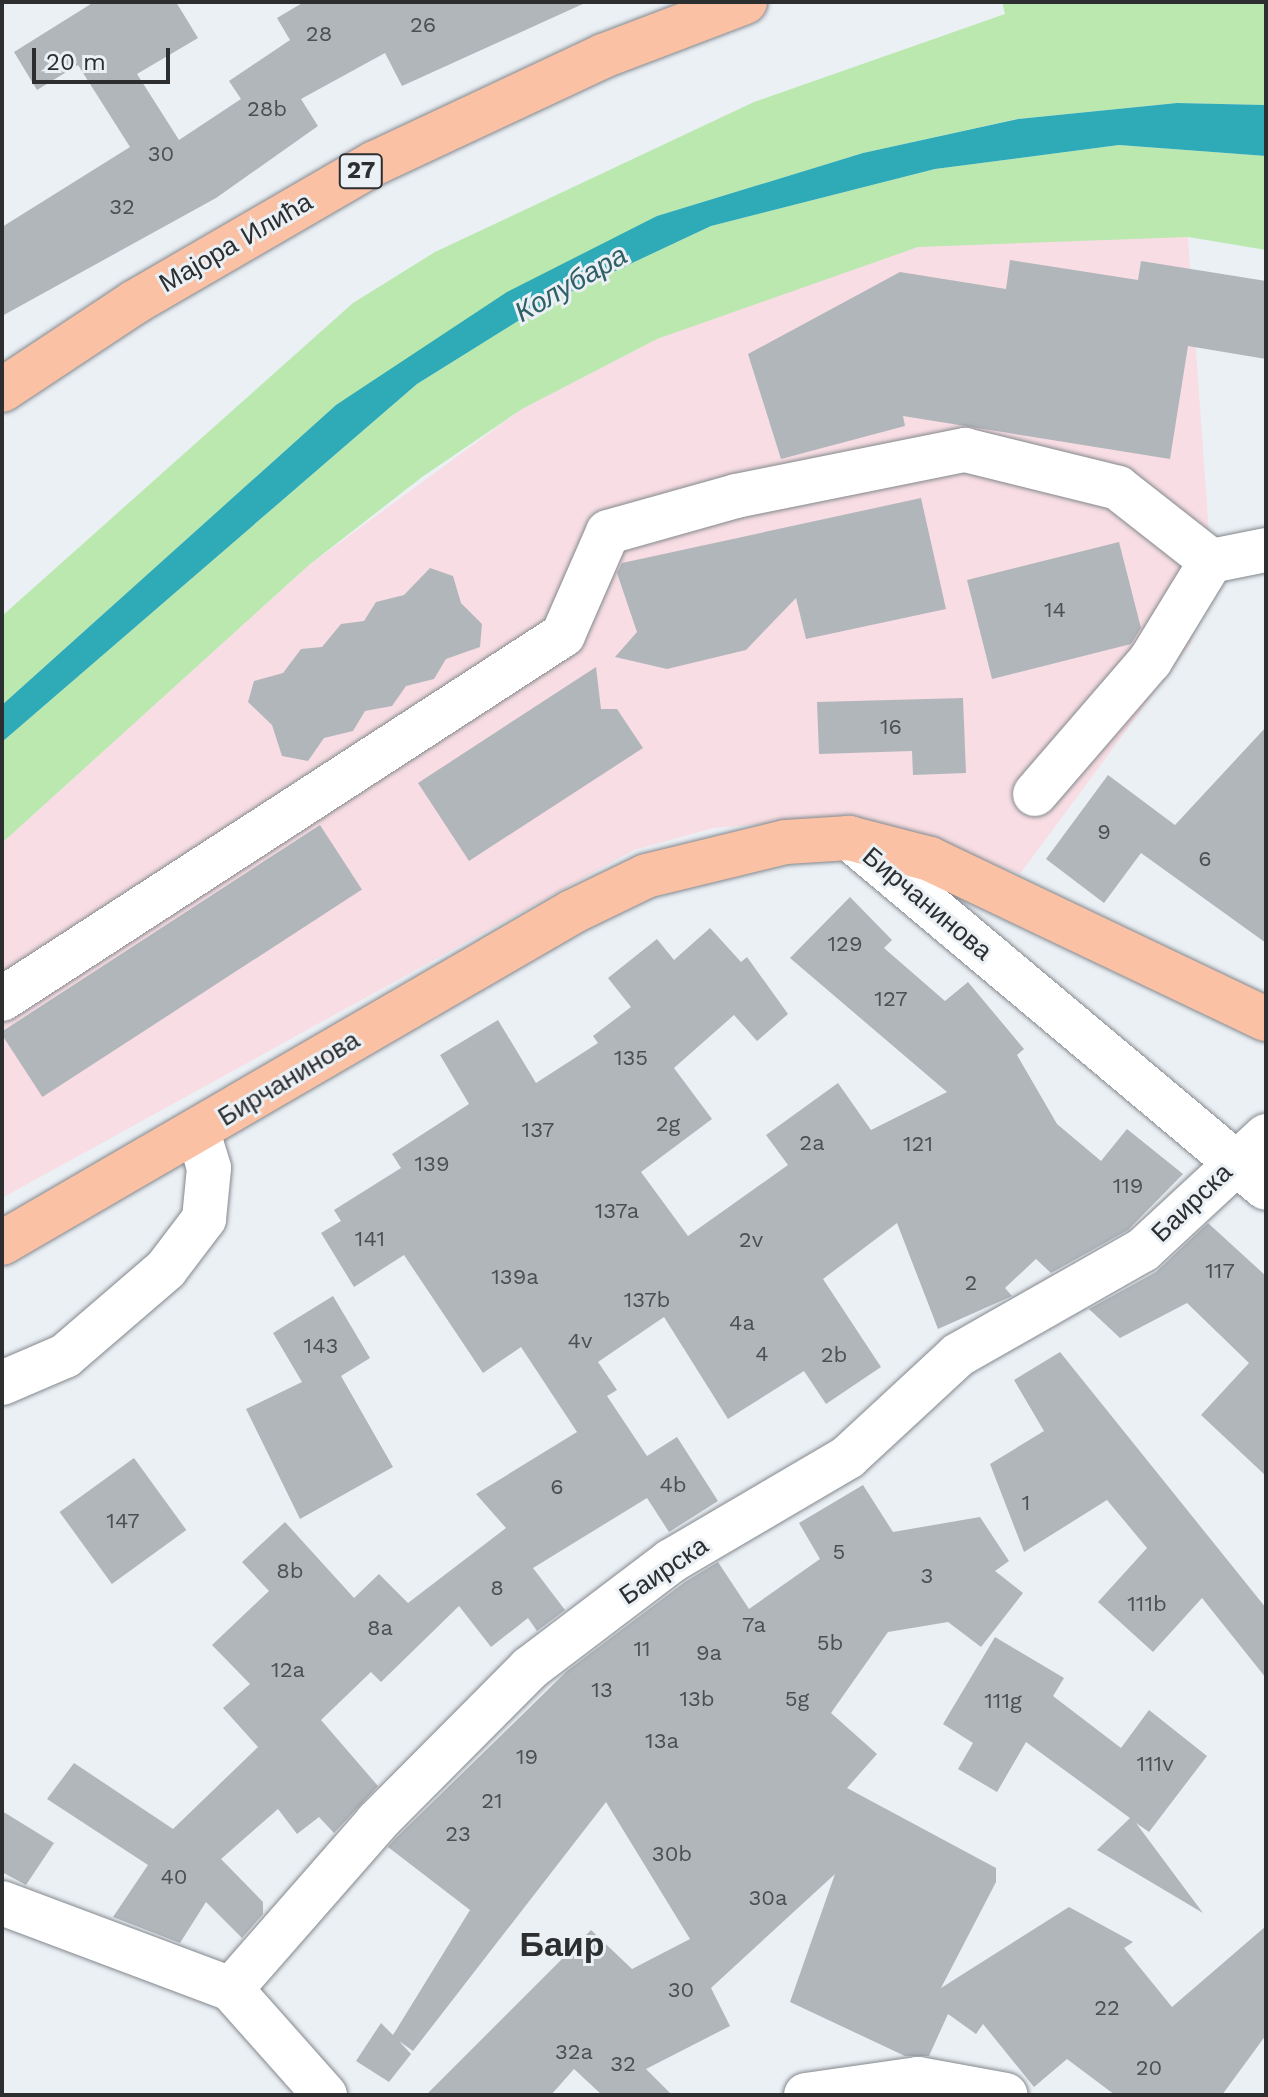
<!DOCTYPE html>
<meta charset="utf-8">
<style>
body{margin:0}
#map{position:relative;width:1268px;height:2097px;overflow:hidden;background:#ebf0f5;font-family:"Work Sans",sans-serif}
div>[style]{position:absolute}
.industrial>*{inset:0;background:#f8dee4}
.green>*{inset:0;background:#bae8af}
.water>*{inset:0;background:#2faab7}
.building>*{inset:0;background:#b1b6bb;transform-origin:0 0}
.roads{filter:drop-shadow(0 0 2px #83888d) drop-shadow(0 0 2px #83888d)}
.minor>*{height:44px;margin:-22px;padding:0 22px;transform-origin:22px;border-radius:22px;background:#fff}
.major>*{height:44px;margin:-22px;padding:0 22px;transform-origin:22px;border-radius:22px;background:#fbc1a4}
span{translate:-50% -50%;white-space:nowrap;text-align:center;line-height:1.15;-webkit-text-stroke:6px #ebf0f5;paint-order:stroke}
.number-label{font-size:22px;color:#4d5053}
.number-label span{-webkit-text-stroke-width:0}
.shield-label span{padding:2px 6px;background:#ebf0f5;border:2px solid;border-radius:6px;-webkit-text-stroke-width:0}
.shield-label{font-size:24px;color:#2c2e30;font-weight:700}
.street-label{font-size:26px;color:#2c2e30}
.water-label{font-size:28px;color:#2f6066;font-style:italic}
.district-label{font-size:34px;color:#2c2e30;font-weight:700}
.frame{position:absolute;inset:0;border:4px solid #2c2e30;pointer-events:none}
.scale{position:absolute;left:32px;top:48px;width:138px;height:36px;box-sizing:border-box;border:4px solid #2c2e30;border-top:0;padding-left:10px;font-size:24px;line-height:28px;white-space:nowrap;color:#2c2e30;-webkit-text-stroke:6px #ebf0f5;paint-order:stroke}
</style>
<div id="map">
<div class="industrial">
<div style="clip-path:polygon(1041px 237px,1188px 237px,1211px 561px,1191px 643px,1020px 874px,950px 847px,814px 820px,714px 828px,634px 850px,2px 1198px,2px 843px,309px 565px,522px 409px,657px 339px,774px 294px,918px 247px)"></div>
</div>
<div class="green">
<div style="clip-path:polygon(1002px 2px,1266px 2px,1266px 105px,1177px 103px,1017px 119px,863px 153px,657px 216px,336px 405px,2px 705px,2px 616px,353px 303px,435px 252px,754px 102px,1005px 14px)"></div>
<div style="clip-path:polygon(1119px 145px,1266px 156px,1266px 250px,1188px 237px,918px 247px,657px 339px,522px 409px,422px 477px,309px 565px,2px 843px,2px 742px,417px 384px,547px 303px,711px 226px,935px 169px)"></div>
</div>
<div class="water">
<div style="clip-path:polygon(1177px 103px,1266px 105px,1266px 156px,1119px 145px,935px 169px,711px 226px,547px 303px,417px 384px,2px 742px,2px 705px,336px 405px,507px 292px,657px 216px,863px 153px,1018px 119px)"></div>
</div>
<div class="building">
<div style="clip-path:polygon(94px 2px,176px 2px,198px 38px,137px 74px,179px 140px,241px 99px,229px 81px,290px 40px,277px 18px,304px 2px,585px 3px,402px 86px,385px 53px,301px 99px,318px 126px,216px 198px,2px 316px,2px 227px,130px 147px,78px 65px,37px 90px,14px 52px)"></div>
<div style="clip-path:polygon(1010px 260px,1138px 280px,1141px 261px,1266px 281px,1266px 359px,1188px 346px,1170px 459px,903px 416px,905px 426px,781px 459px,748px 354px,900px 272px,1006px 289px)"></div>
<div style="clip-path:polygon(921px 498px,946px 609px,806px 639px,796px 598px,746px 650px,667px 669px,615px 657px,637px 632px,617px 573px,622px 563px)"></div>
<div style="clip-path:polygon(1119px 542px,1141px 628px,1131px 644px,992px 679px,967px 580px)"></div>
<div style="clip-path:polygon(430px 568px,453px 576px,461px 603px,482px 624px,480px 647px,446px 659px,434px 679px,406px 686px,392px 706px,365px 711px,353px 731px,324px 738px,308px 761px,282px 756px,272px 725px,248px 702px,254px 681px,283px 673px,301px 649px,322px 647px,341px 624px,364px 621px,376px 602px,404px 595px)"></div>
<div style="clip-path:polygon(596px 667px,601px 709px,617px 709px,643px 748px,469px 861px,418px 783px)"></div>
<div style="clip-path:polygon(963px 698px,966px 773px,913px 775px,912px 751px,819px 754px,817px 702px)"></div>
<div style="clip-path:polygon(1266px 727px,1266px 943px,1141px 853px,1104px 903px,1046px 859px,1108px 775px,1175px 825px)"></div>
<div style="left:320px;top:825px;width:77px;height:381px;rotate:57deg"></div>
<div style="clip-path:polygon(850px 897px,892px 940px,884px 948px,945px 1001px,968px 982px,1024px 1049px,1017px 1055px,1057px 1124px,1101px 1161px,1127px 1129px,1183px 1174px,1128px 1230px,1051px 1273px,1036px 1259px,1005px 1288px,1012px 1296px,938px 1329px,897px 1223px,823px 1279px,881px 1367px,826px 1404px,804px 1371px,728px 1419px,664px 1317px,598px 1362px,617px 1390px,607px 1396px,647px 1456px,677px 1437px,718px 1501px,669px 1532px,647px 1498px,533px 1568px,565px 1610px,537px 1631px,528px 1618px,491px 1647px,459px 1606px,381px 1682px,371px 1672px,321px 1720px,378px 1786px,334px 1833px,319px 1817px,297px 1834px,278px 1809px,221px 1859px,263px 1902px,263px 1914px,242px 1938px,206px 1902px,180px 1943px,113px 1917px,148px 1865px,47px 1799px,74px 1763px,173px 1829px,258px 1747px,223px 1708px,250px 1684px,212px 1645px,269px 1591px,242px 1562px,285px 1522px,354px 1598px,379px 1574px,408px 1603px,506px 1528px,476px 1494px,577px 1432px,521px 1347px,483px 1373px,404px 1255px,354px 1287px,321px 1233px,341px 1221px,334px 1210px,401px 1168px,392px 1154px,469px 1104px,440px 1055px,498px 1020px,536px 1083px,598px 1043px,593px 1036px,631px 1007px,608px 978px,657px 939px,674px 960px,710px 928px,741px 962px,747px 957px,788px 1014px,757px 1041px,734px 1015px,674px 1068px,712px 1119px,641px 1172px,688px 1236px,788px 1165px,766px 1135px,838px 1083px,871px 1130px,947px 1092px,790px 958px)"></div>
<div style="clip-path:polygon(1208px 1223px,1266px 1276px,1266px 1476px,1201px 1415px,1249px 1363px,1187px 1303px,1120px 1338px,1089px 1309px,1156px 1272px)"></div>
<div style="clip-path:polygon(333px 1296px,370px 1358px,341px 1376px,393px 1467px,300px 1519px,246px 1409px,302px 1382px,273px 1333px)"></div>
<div style="clip-path:polygon(1060px 1352px,1266px 1608px,1266px 1678px,1202px 1598px,1153px 1652px,1098px 1602px,1147px 1548px,1107px 1500px,1024px 1552px,990px 1464px,1044px 1431px,1014px 1380px)"></div>
<div style="left:134px;top:1458px;width:89px;height:92px;rotate:54deg"></div>
<div style="clip-path:polygon(863px 1485px,893px 1532px,980px 1517px,1009px 1561px,995px 1571px,1023px 1593px,981px 1647px,948px 1622px,888px 1632px,831px 1713px,877px 1754px,847px 1788px,996px 1868px,996px 1882px,941px 1988px,1069px 1907px,1133px 1942px,1124px 1948px,1172px 2007px,1266px 1926px,1266px 2035px,1222px 2095px,1115px 2095px,1067px 2059px,1034px 2087px,983px 2024px,976px 2034px,948px 2014px,929px 2056px,905px 2056px,790px 2002px,835px 1874px,711px 1988px,730px 2026px,646px 2069px,672px 2095px,602px 2095px,574px 2069px,551px 2095px,426px 2095px,591px 1930px,632px 1969px,690px 1939px,606px 1802px,413px 2051px,399px 2041px,411px 2054px,389px 2082px,356px 2061px,381px 2023px,393px 2035px,470px 1910px,388px 1847px,395px 1839px,567px 1671px,685px 1582px,718px 1562px,749px 1609px,820px 1559px,799px 1523px)"></div>
<div style="clip-path:polygon(995px 1637px,1064px 1678px,1053px 1696px,1121px 1748px,1149px 1710px,1207px 1756px,1149px 1832px,1136px 1823px,1203px 1913px,1097px 1850px,1130px 1818px,1026px 1742px,997px 1792px,958px 1769px,973px 1743px,943px 1724px)"></div>
<div style="clip-path:polygon(2px 1811px,54px 1843px,26px 1885px,2px 1872px)"></div>
</div>
<div class="roads">
<div class="minor">
<div style="left:1035px;top:794px;width:176px;rotate:-49.2deg"></div>
<div style="left:1150px;top:661px;width:117px;rotate:-58.6deg"></div>
<div style="left:1211px;top:561px;width:56px;rotate:-11.3deg"></div>
<div style="left:849px;top:838px;width:544px;rotate:40.01deg"></div>
<div style="left:2px;top:999px;width:669px;rotate:-32.98deg"></div>
<div style="left:563px;top:635px;width:112px;rotate:-66.4deg"></div>
<div style="left:608px;top:532px;width:133px;rotate:-15.7deg"></div>
<div style="left:736px;top:496px;width:234px;rotate:-11.4deg"></div>
<div style="left:965px;top:450px;width:158px;rotate:13.9deg"></div>
<div style="left:1118px;top:488px;width:118px;rotate:38.1deg"></div>
<div style="left:2px;top:1383px;width:69px;rotate:-23.2deg"></div>
<div style="left:65px;top:1356px;width:133px;rotate:-40.7deg"></div>
<div style="left:166px;top:1269px;width:63px;rotate:-52.8deg"></div>
<div style="left:204px;top:1219px;width:51px;rotate:-84.4deg"></div>
<div style="left:209px;top:1168px;width:37px;rotate:-107deg"></div>
<div style="left:2px;top:1903px;width:245px;rotate:20.6deg"></div>
<div style="left:325px;top:2095px;width:142px;rotate:-131.6deg"></div>
<div style="left:231px;top:1989px;width:222px;rotate:-48.8deg"></div>
<div style="left:377px;top:1822px;width:217px;rotate:-45.2deg"></div>
<div style="left:530px;top:1668px;width:177px;rotate:-37.2deg"></div>
<div style="left:671px;top:1561px;width:205px;rotate:-30.4deg"></div>
<div style="left:848px;top:1457px;width:150px;rotate:-42.8deg"></div>
<div style="left:958px;top:1355px;width:213px;rotate:-29.6deg"></div>
<div style="left:1143px;top:1250px;width:168px;rotate:-42.8deg"></div>
<div style="left:806px;top:2095px;width:113px;rotate:-8.1deg"></div>
<div style="left:918px;top:2079px;width:89px;rotate:10.3deg"></div>
</div>
<div class="major">
<div style="left:2px;top:390px;width:159px;rotate:-33.5deg"></div>
<div style="left:135px;top:302px;width:277px;rotate:-30.1deg"></div>
<div style="left:375px;top:163px;width:252px;rotate:-25.1deg"></div>
<div style="left:603px;top:56px;width:152px;rotate:-20.8deg"></div>
<div style="left:2px;top:1243px;width:659px;rotate:-30.14deg"></div>
<div style="left:572px;top:912px;width:82px;rotate:-25.9deg"></div>
<div style="left:646px;top:876px;width:144px;rotate:-13.7deg"></div>
<div style="left:786px;top:842px;width:63px;rotate:-3.6deg"></div>
<div style="left:849px;top:838px;width:84px;rotate:14.5deg"></div>
<div style="left:930px;top:859px;width:372px;rotate:25.5deg"></div>
</div>
</div>
<div class="number-label">
<span style="left:423px;top:25px">26</span>
<span style="left:319px;top:34px">28</span>
<span style="left:267px;top:109px">28b</span>
<span style="left:161px;top:154px">30</span>
<span style="left:122px;top:207px">32</span>
<span style="left:1055px;top:610px">14</span>
<span style="left:891px;top:727px">16</span>
<span style="left:1104px;top:832px">9</span>
<span style="left:1205px;top:859px">6</span>
<span style="left:845px;top:944px">129</span>
<span style="left:891px;top:999px">127</span>
<span style="left:631px;top:1058px">135</span>
<span style="left:668px;top:1124px">2g</span>
<span style="left:538px;top:1130px">137</span>
<span style="left:812px;top:1143px">2a</span>
<span style="left:918px;top:1144px">121</span>
<span style="left:432px;top:1164px">139</span>
<span style="left:1128px;top:1186px">119</span>
<span style="left:617px;top:1211px">137a</span>
<span style="left:370px;top:1239px">141</span>
<span style="left:751px;top:1240px">2v</span>
<span style="left:1220px;top:1271px">117</span>
<span style="left:515px;top:1277px">139a</span>
<span style="left:971px;top:1283px">2</span>
<span style="left:647px;top:1300px">137b</span>
<span style="left:742px;top:1323px">4a</span>
<span style="left:580px;top:1341px">4v</span>
<span style="left:321px;top:1346px">143</span>
<span style="left:762px;top:1354px">4</span>
<span style="left:834px;top:1355px">2b</span>
<span style="left:673px;top:1485px">4b</span>
<span style="left:557px;top:1487px">6</span>
<span style="left:1026px;top:1503px">1</span>
<span style="left:123px;top:1521px">147</span>
<span style="left:839px;top:1552px">5</span>
<span style="left:290px;top:1571px">8b</span>
<span style="left:927px;top:1576px">3</span>
<span style="left:497px;top:1588px">8</span>
<span style="left:1147px;top:1604px">111b</span>
<span style="left:754px;top:1625px">7a</span>
<span style="left:380px;top:1628px">8a</span>
<span style="left:830px;top:1643px">5b</span>
<span style="left:642px;top:1649px">11</span>
<span style="left:709px;top:1653px">9a</span>
<span style="left:288px;top:1670px">12a</span>
<span style="left:602px;top:1690px">13</span>
<span style="left:697px;top:1699px">13b</span>
<span style="left:797px;top:1699px">5g</span>
<span style="left:1003px;top:1701px">111g</span>
<span style="left:662px;top:1741px">13a</span>
<span style="left:527px;top:1757px">19</span>
<span style="left:1155px;top:1764px">111v</span>
<span style="left:492px;top:1801px">21</span>
<span style="left:458px;top:1834px">23</span>
<span style="left:672px;top:1854px">30b</span>
<span style="left:174px;top:1877px">40</span>
<span style="left:768px;top:1898px">30a</span>
<span style="left:681px;top:1990px">30</span>
<span style="left:1107px;top:2008px">22</span>
<span style="left:574px;top:2052px">32a</span>
<span style="left:623px;top:2064px">32</span>
<span style="left:1149px;top:2068px">20</span>
</div>
<div class="shield-label">
<span style="left:361px;top:171px">27</span>
</div>
<div class="street-label">
<span style="left:236px;top:243px;rotate:-30deg">Мајора Илића</span>
<span style="left:927px;top:904px;rotate:40deg">Бирчанинова</span>
<span style="left:289px;top:1079px;rotate:-31deg">Бирчанинова</span>
<span style="left:1192px;top:1203px;rotate:-44deg">Баирска</span>
<span style="left:664px;top:1571px;rotate:-34deg">Баирска</span>
</div>
<div class="water-label">
<span style="left:571px;top:284px;rotate:-30deg">Колубара</span>
</div>
<div class="district-label">
<span style="left:562px;top:1945px">Баир</span>
</div>
<div class="frame"></div>
<div class="scale">20 m</div>
</div>
